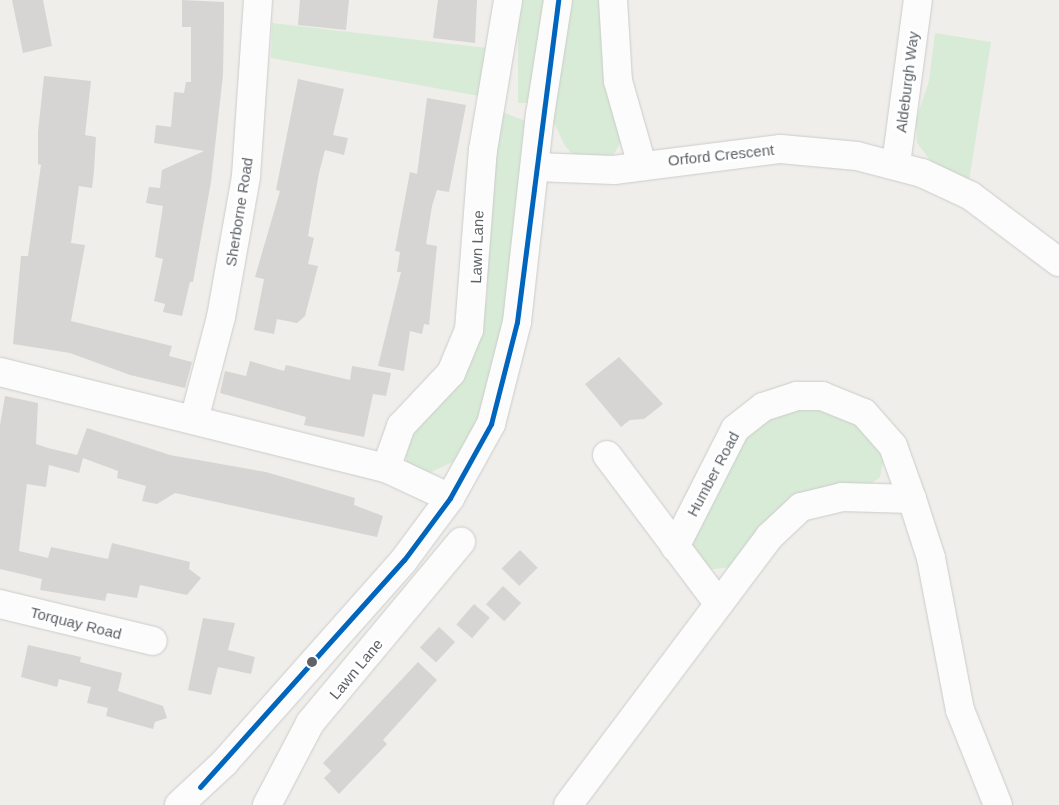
<!DOCTYPE html>
<style>
body{margin:0}
#map{position:relative;width:1059px;height:805px;overflow:hidden;background:#efeeea;font-family:Helvetica,sans-serif}
div>[style]{position:absolute}
.green>*{inset:0;background:#d8ebd6;transform-origin:0 0}
.building>*{inset:0;background:#d6d5d3;transform-origin:0 0}
.roads{filter:drop-shadow(0 0 1px #cbcccc) drop-shadow(0 0 1px #cbcccc)}
.minor>*{height:28px;margin:-14px;padding:0 14px;transform-origin:14px;border-radius:14px;background:#fdfcfc}
.bus-1>*{height:5px;margin:-2.5px;padding:0 2.5px;transform-origin:2.5px;border-radius:2.5px;background:#0065bd}
.dots>*{width:14px;height:14px;translate:-50% -50%;box-sizing:border-box;border:2px solid #fff;border-radius:50%}
span{translate:-50% -50%;white-space:nowrap;text-align:center;line-height:1.15;-webkit-text-stroke:5px #fff;paint-order:stroke}
.street-label{font-size:15px;color:#5f6368}
</style>
<div id="map">
<div class="green">
<div style="left:518px;top:0;width:29px;height:103px"></div>
<div style="clip-path:polygon(569px 0,603px 0,621px 142px,614px 154px,591px 161px,575px 157px,565px 146px,549px 112px)"></div>
<div style="clip-path:polygon(272px 23px,487px 48px,479px 96px,271px 58px)"></div>
<div style="clip-path:polygon(935px 33px,991px 42px,969px 181px,930px 160px,917px 143px,916px 120px,929px 81px)"></div>
<div style="clip-path:polygon(500px 111px,528px 122px,509px 303px,485px 406px,457px 460px,427px 474px,407px 463px,404px 452px,408px 437px,477px 339px,487px 298px,488px 206px)"></div>
<div style="clip-path:polygon(804px 405px,858px 419px,885px 454px,880px 477px,870px 485px,842px 488px,733px 567px,705px 570px,699px 565px,690px 540px,733px 451px,754px 424px)"></div>
</div>
<div class="building">
<div style="clip-path:polygon(12px 0,43px 0,52px 46px,23px 53px)"></div>
<div style="clip-path:polygon(182px 0,224px 2px,224px 20px,223px 75px,211px 182px,193px 282px,190px 282px,182px 316px,163px 312px,165px 304px,154px 301px,163px 259px,155px 257px,163px 206px,146px 203px,149px 187px,160px 188px,162px 170px,204px 151px,154px 143px,156px 125px,171px 127px,174px 92px,184px 93px,186px 82px,191px 82px,191px 27px,182px 27px)"></div>
<div style="clip-path:polygon(300px 0,349px 0,346px 30px,298px 25px)"></div>
<div style="clip-path:polygon(438px 0,477px 0,475px 43px,433px 38px)"></div>
<div style="clip-path:polygon(44px 76px,91px 81px,85px 135px,96px 137px,94px 171px,92px 188px,79px 186px,71px 243px,85px 245px,71px 321px,172px 346px,169px 356px,192px 362px,185px 388px,130px 375px,70px 353px,13px 344px,21px 256px,28px 256px,41px 165px,38px 164px,38px 132px)"></div>
<div style="clip-path:polygon(298px 79px,344px 89px,333px 135px,348px 138px,344px 155px,325px 150px,319px 173px,308px 236px,314px 238px,308px 264px,318px 266px,305px 316px,297px 323px,277px 319px,274px 334px,254px 330px,264px 279px,255px 277px,280px 191px,276px 190px)"></div>
<div style="clip-path:polygon(427px 98px,466px 105px,449px 192px,437px 190px,432px 206px,426px 244px,437px 246px,429px 325px,424px 324px,422px 334px,410px 331px,404px 371px,378px 366px,401px 272px,397px 272px,400px 252px,395px 251px,410px 172px,417px 174px)"></div>
<div style="clip-path:polygon(619px 357px,663px 404px,644px 419px,630px 420px,621px 427px,585px 384px)"></div>
<div style="clip-path:polygon(250px 361px,284px 371px,286px 365px,350px 380px,352px 366px,391px 373px,386px 396px,373px 394px,364px 437px,304px 425px,306px 417px,220px 393px,225px 371px,246px 376px)"></div>
<div style="clip-path:polygon(5px 396px,38px 403px,36px 444px,48px 448px,77px 455px,87px 428px,170px 455px,266px 472px,355px 498px,354px 505px,383px 516px,377px 537px,175px 493px,157px 504px,142px 501px,146px 486px,117px 478px,118px 471px,83px 458px,79px 473px,49px 465px,46px 487px,27px 484px,19px 551px,48px 558px,51px 547px,108px 559px,112px 543px,190px 562px,189px 569px,201px 578px,187px 595px,140px 585px,137px 598px,107px 593px,105px 601px,40px 590px,42px 579px,0 569px,0 425px)"></div>
<div style="left:520px;top:550px;width:25px;height:26px;rotate:45deg"></div>
<div style="left:503px;top:586px;width:25px;height:25px;rotate:43deg"></div>
<div style="left:474px;top:604px;width:21px;height:27px;rotate:41deg"></div>
<div style="clip-path:polygon(203px 618px,235px 623px,228px 650px,255px 657px,251px 674px,218px 667px,211px 695px,188px 690px)"></div>
<div style="left:439px;top:627px;width:22px;height:28px;rotate:43deg"></div>
<div style="clip-path:polygon(28px 645px,81px 657px,80px 662px,122px 673px,118px 691px,163px 706px,167px 718px,155px 722px,153px 729px,106px 716px,108px 708px,87px 703px,91px 687px,59px 679px,57px 687px,21px 677px)"></div>
<div style="clip-path:polygon(418px 662px,437px 680px,383px 740px,387px 744px,339px 794px,324px 778px,331px 771px,323px 763px)"></div>
</div>
<div class="roads">
<div class="minor">
<div style="left:613px;top:0;width:81px;rotate:86.5deg"></div>
<div style="left:618px;top:81px;width:87px;rotate:74.1deg"></div>
<div style="left:896px;top:164px;width:165px;rotate:-82.4deg"></div>
<div style="left:535px;top:167px;width:79px;rotate:2.2deg"></div>
<div style="left:614px;top:170px;width:168px;rotate:-7.2deg"></div>
<div style="left:781px;top:149px;width:76px;rotate:5.3deg"></div>
<div style="left:857px;top:156px;width:67px;rotate:14.7deg"></div>
<div style="left:922px;top:173px;width:54px;rotate:25.1deg"></div>
<div style="left:971px;top:196px;width:110px;rotate:36.9deg"></div>
<div style="left:0;top:372px;width:398px;rotate:14deg"></div>
<div style="left:386px;top:468px;width:71px;rotate:25.1deg"></div>
<div style="left:194px;top:420px;width:106px;rotate:-75.3deg"></div>
<div style="left:221px;top:317px;width:143px;rotate:-79.9deg"></div>
<div style="left:246px;top:176px;width:176px;rotate:-86.1deg"></div>
<div style="left:607px;top:455px;width:186px;rotate:53.1deg"></div>
<div style="left:386px;top:468px;width:45px;rotate:-70.3deg"></div>
<div style="left:401px;top:426px;width:73px;rotate:-46.7deg"></div>
<div style="left:451px;top:373px;width:47px;rotate:-67.3deg"></div>
<div style="left:469px;top:330px;width:181px;rotate:-85.6deg"></div>
<div style="left:483px;top:150px;width:152px;rotate:-80.5deg"></div>
<div style="left:675px;top:547px;width:132px;rotate:-63deg"></div>
<div style="left:735px;top:429px;width:36px;rotate:-38deg"></div>
<div style="left:763px;top:407px;width:36px;rotate:-18deg"></div>
<div style="left:797px;top:396px;width:25px"></div>
<div style="left:822px;top:396px;width:45px;rotate:22deg"></div>
<div style="left:864px;top:413px;width:44px;rotate:48.7deg"></div>
<div style="left:893px;top:446px;width:56px;rotate:70.3deg"></div>
<div style="left:0;top:604px;width:157px;rotate:13.6deg"></div>
<div style="left:179px;top:805px;width:62px;rotate:-43deg"></div>
<div style="left:224px;top:763px;width:271px;rotate:-48.4deg"></div>
<div style="left:404px;top:560px;width:77px;rotate:-53.4deg"></div>
<div style="left:450px;top:498px;width:85px;rotate:-61deg"></div>
<div style="left:491px;top:424px;width:105px;rotate:-75.7deg"></div>
<div style="left:517px;top:322px;width:208px;rotate:-83.7deg"></div>
<div style="left:540px;top:115px;width:116px;rotate:-81.1deg"></div>
<div style="left:267px;top:805px;width:93px;rotate:-62.3deg"></div>
<div style="left:310px;top:723px;width:236px;rotate:-50.2deg"></div>
<div style="left:568px;top:805px;width:335px;rotate:-53.1deg"></div>
<div style="left:769px;top:537px;width:44px;rotate:-43.2deg"></div>
<div style="left:801px;top:507px;width:42px;rotate:-13.7deg"></div>
<div style="left:842px;top:497px;width:70px;rotate:1.6deg"></div>
<div style="left:912px;top:499px;width:62px;rotate:72.1deg"></div>
<div style="left:931px;top:558px;width:155px;rotate:79.2deg"></div>
<div style="left:960px;top:710px;width:102px;rotate:68.2deg"></div>
</div>
</div>
<div class="bus-1">
<div style="left:200px;top:787px;width:305px;rotate:-48.1deg"></div>
<div style="left:404px;top:560px;width:77px;rotate:-53.4deg"></div>
<div style="left:450px;top:498px;width:85px;rotate:-61deg"></div>
<div style="left:491px;top:424px;width:105px;rotate:-75.7deg"></div>
<div style="left:517px;top:322px;width:325px;rotate:-82.7deg"></div>
</div>
<div class="dots">
<div style="left:312px;top:662px;background:#5f6368"></div>
</div>
<div class="street-label">
<span style="left:907px;top:82px;rotate:-83deg">Aldeburgh Way</span>
<span style="left:721px;top:155px;rotate:-6deg">Orford Crescent</span>
<span style="left:239px;top:212px;rotate:-81deg">Sherborne Road</span>
<span style="left:477px;top:247px;rotate:-88deg">Lawn Lane</span>
<span style="left:713px;top:474px;rotate:-62deg">Humber Road</span>
<span style="left:76px;top:623px;rotate:14deg">Torquay Road</span>
<span style="left:356px;top:669px;rotate:-50deg">Lawn Lane</span>
</div>
</div>
